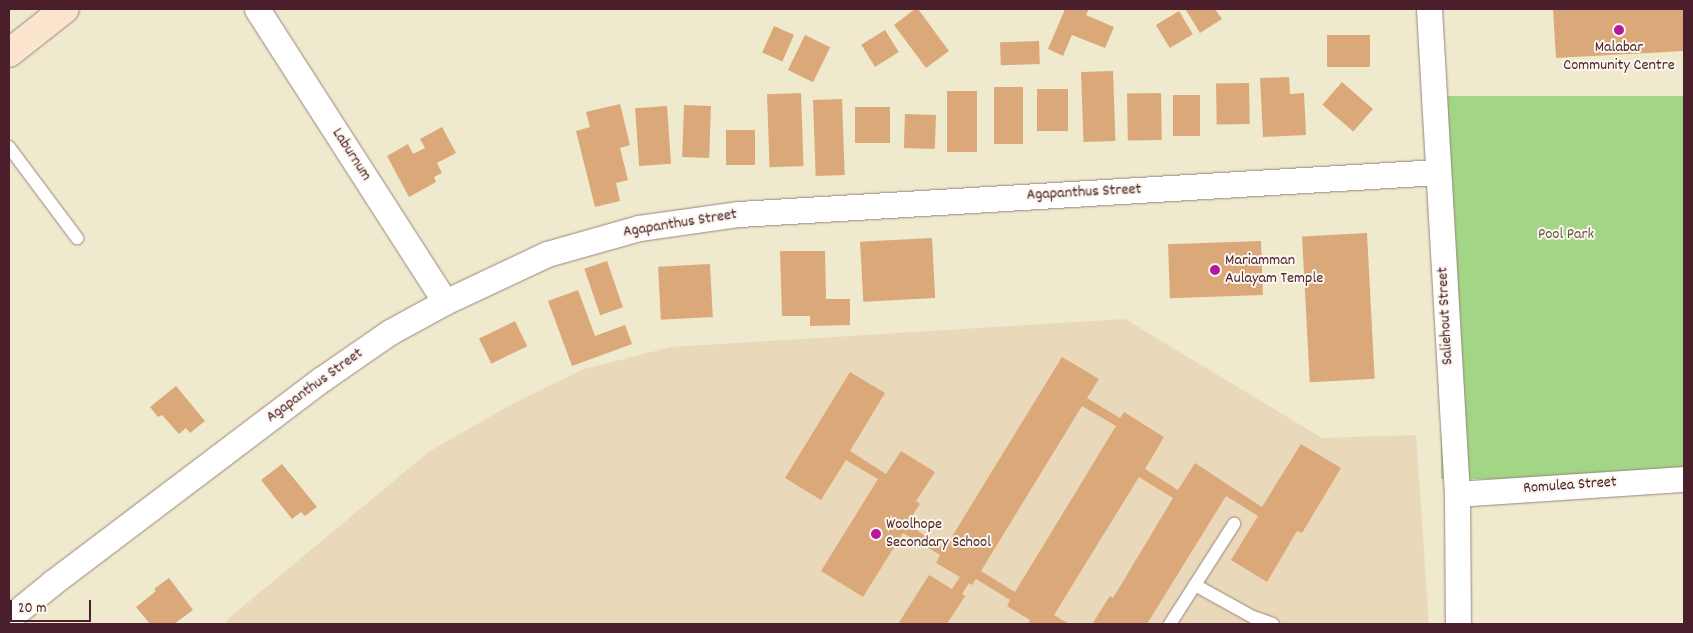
<!DOCTYPE html>
<style>
body{margin:0}
#map{position:relative;width:1693px;height:633px;overflow:hidden;background:#efe9ce;font-family:Dekko,sans-serif}
div>[style]{position:absolute}
.built>*{inset:0;background:#e9d9ba}
.green>*{inset:0;background:#a2d686;transform-origin:0 0}
.building>*{inset:0;background:#dba979;transform-origin:0 0}
.roads{filter:drop-shadow(0 0 1px #9c847c) drop-shadow(0 0 1px #9c847c)}
.lane>*{height:12px;margin:-6px;padding:0 6px;transform-origin:6px;border-radius:6px;background:#fff}
.street>*{height:25px;margin:-12.5px;padding:0 12.5px;transform-origin:12.5px;border-radius:12.5px;background:#fff}
.secondary>*{height:28px;margin:-14px;padding:0 14px;transform-origin:14px;border-radius:14px;background:#fbe5cf}
.dots>*{width:14px;height:14px;translate:-50% -50%;box-sizing:border-box;border:2px solid #fbf7ec;border-radius:50%}
span{translate:-50% -50%;white-space:nowrap;text-align:center;line-height:1.15;-webkit-text-stroke:4px #fbf7ec;paint-order:stroke}
.poi-label{font-size:16px;color:#4a1f2b}
.left{translate:0 -50%;text-align:left}
.street-label{font-size:16px;color:#4a1f2b}
.park-label{font-size:16px;color:#645646}
.frame{position:absolute;inset:0;border:10px solid #4a1f2b;pointer-events:none}
.scale{position:absolute;left:10px;top:600px;width:81px;height:22px;box-sizing:border-box;border:2px solid #4a1f2b;border-top:0;padding-left:6px;font-size:15px;line-height:18px;white-space:nowrap;color:#4a1f2b;-webkit-text-stroke:4px #fbf7ec;paint-order:stroke}
</style>
<div id="map">
<div class="built">
<div style="clip-path:polygon(1125px 319px,1322px 438px,1416px 435px,1429px 624px,226px 624px,229px 618px,430px 451px,512px 404px,584px 369px,671px 347px)"></div>
</div>
<div class="green">
<div style="left:1684px;top:96px;width:383px;height:243px;rotate:90deg"></div>
</div>
<div class="building">
<div style="clip-path:polygon(915px 9px,918px 9px,949px 51px,926px 68px,894px 25px)"></div>
<div style="clip-path:polygon(1065px 9px,1089px 9px,1086px 15px,1114px 27px,1105px 48px,1072px 35px,1063px 56px,1048px 49px)"></div>
<div style="clip-path:polygon(1188px 9px,1215px 9px,1222px 19px,1200px 33px,1186px 10px)"></div>
<div style="clip-path:polygon(1553px 9px,1684px 9px,1684px 51px,1556px 58px)"></div>
<div style="left:1179px;top:11px;width:27px;height:27px;rotate:59deg"></div>
<div style="left:774px;top:26px;width:22px;height:29px;rotate:24deg"></div>
<div style="left:885px;top:30px;width:26px;height:28px;rotate:58deg"></div>
<div style="left:805px;top:35px;width:28px;height:39px;rotate:26deg"></div>
<div style="left:1327px;top:35px;width:43px;height:32px"></div>
<div style="left:1039px;top:41px;width:23px;height:39px;rotate:88deg"></div>
<div style="left:1113px;top:71px;width:70px;height:32px;rotate:88deg"></div>
<div style="clip-path:polygon(1289px 77px,1290px 94px,1304px 93px,1306px 135px,1263px 137px,1260px 78px)"></div>
<div style="left:1342px;top:82px;width:41px;height:30px;rotate:41deg"></div>
<div style="left:1249px;top:83px;width:41px;height:33px;rotate:89deg"></div>
<div style="left:994px;top:87px;width:29px;height:57px"></div>
<div style="left:1037px;top:89px;width:31px;height:42px"></div>
<div style="left:947px;top:91px;width:30px;height:61px"></div>
<div style="left:801px;top:93px;width:73px;height:34px;rotate:88deg"></div>
<div style="left:1161px;top:93px;width:47px;height:34px;rotate:89deg"></div>
<div style="left:1173px;top:95px;width:27px;height:41px"></div>
<div style="left:842px;top:99px;width:76px;height:29px;rotate:88deg"></div>
<div style="clip-path:polygon(620px 104px,630px 145px,620px 148px,628px 180px,616px 183px,620px 201px,595px 207px,576px 131px,590px 127px,586px 112px)"></div>
<div style="left:684px;top:105px;width:27px;height:52px;rotate:2deg"></div>
<div style="left:667px;top:106px;width:58px;height:32px;rotate:86deg"></div>
<div style="left:855px;top:107px;width:35px;height:36px"></div>
<div style="left:905px;top:114px;width:31px;height:34px;rotate:2deg"></div>
<div style="clip-path:polygon(442px 127px,456px 153px,437px 163px,442px 173px,434px 177px,436px 182px,409px 197px,387px 156px,408px 144px,413px 154px,425px 148px,420px 139px)"></div>
<div style="left:755px;top:130px;width:35px;height:29px;rotate:90deg"></div>
<div style="left:1367px;top:233px;width:146px;height:65px;rotate:87deg"></div>
<div style="left:932px;top:238px;width:60px;height:72px;rotate:87deg"></div>
<div style="left:1261px;top:241px;width:54px;height:93px;rotate:88deg"></div>
<div style="clip-path:polygon(780px 251px,825px 251px,826px 299px,850px 299px,850px 325px,810px 326px,810px 316px,782px 316px)"></div>
<div style="left:607px;top:261px;width:49px;height:24px;rotate:71deg"></div>
<div style="left:710px;top:264px;width:53px;height:52px;rotate:87deg"></div>
<div style="clip-path:polygon(578px 290px,595px 336px,625px 325px,632px 344px,572px 366px,548px 301px)"></div>
<div style="left:515px;top:321px;width:28px;height:40px;rotate:64deg"></div>
<div style="clip-path:polygon(evenodd,1062px 357px,1099px 379px,1087px 398px,1120px 418px,1124px 412px,1164px 437px,1145px 469px,1178px 490px,1195px 463px,1262px 507px,1301px 444px,1341px 468px,1302px 533px,1297px 531px,1267px 582px,1231px 560px,1258px 516px,1226px 496px,1147px 624px,1092px 624px,1110px 596px,1113px 598px,1173px 498px,1139px 477px,1054px 615px,1069px 624px,1028px 624px,1030px 620px,1007px 606px,1010px 600px,976px 579px,972px 585px,969px 583px,962px 594px,965px 596px,947px 624px,898px 624px,929px 575px,952px 589px,960px 577px,936px 563px,940px 555px,903px 533px,863px 597px,821px 571px,878px 479px,846px 460px,821px 500px,785px 478px,850px 372px,885px 393px,850px 451px,886px 474px,901px 451px,935px 472px,916px 501px,920px 504px,907px 524px,945px 548px,1062px 357px,1082px 406px,1116px 426px,1015px 592px,981px 571px,1082px 406px)"></div>
<div style="clip-path:polygon(176px 386px,205px 421px,190px 433px,186px 428px,179px 434px,162px 415px,158px 417px,150px 407px)"></div>
<div style="clip-path:polygon(282px 464px,317px 507px,305px 516px,301px 512px,292px 519px,261px 480px)"></div>
<div style="clip-path:polygon(169px 578px,193px 610px,174px 624px,150px 624px,136px 607px,156px 591px,154px 589px)"></div>
</div>
<div class="roads">
<div class="lane">
<div style="left:9px;top:147px;width:114px;rotate:53.2deg"></div>
<div style="left:1195px;top:585px;width:66px;rotate:28.9deg"></div>
<div style="left:1253px;top:617px;width:21px;rotate:19deg"></div>
<div style="left:1170px;top:624px;width:119px;rotate:-57.4deg"></div>
</div>
<div class="street">
<div style="left:257px;top:9px;width:348px;rotate:57.3deg"></div>
<div style="left:1429px;top:9px;width:486px;rotate:86.7deg"></div>
<div style="left:1457px;top:494px;width:130px;rotate:89.6deg"></div>
<div style="left:1457px;top:494px;width:227px;rotate:-3.8deg"></div>
<div style="left:9px;top:618px;width:55px;rotate:-39.1deg"></div>
<div style="left:52px;top:583px;width:338px;rotate:-37.1deg"></div>
<div style="left:322px;top:379px;width:83px;rotate:-34.7deg"></div>
<div style="left:390px;top:332px;width:63px;rotate:-28.6deg"></div>
<div style="left:445px;top:302px;width:113px;rotate:-25.2deg"></div>
<div style="left:547px;top:254px;width:96px;rotate:-15.8deg"></div>
<div style="left:639px;top:228px;width:101px;rotate:-8deg"></div>
<div style="left:739px;top:214px;width:699px;rotate:-3.44deg"></div>
</div>
<div class="secondary">
<div style="left:9px;top:53px;width:71px;rotate:-38.2deg"></div>
</div>
</div>
<div class="dots">
<div style="left:1619px;top:30px;background:#b5179e"></div>
<div style="left:1215px;top:270px;background:#b5179e"></div>
<div style="left:876px;top:534px;background:#b5179e"></div>
</div>
<div class="poi-label">
<span style="left:1619px;top:57px">Malabar<br>Community Centre</span>
<span class="left" style="left:1225px;top:270px">Mariamman<br>Aulayam Temple</span>
<span class="left" style="left:886px;top:534px">Woolhope<br>Secondary School</span>
</div>
<div class="street-label">
<span style="left:351px;top:155px;rotate:57deg">Laburnum</span>
<span style="left:1084px;top:193px;rotate:-3deg">Agapanthus Street</span>
<span style="left:680px;top:224px;rotate:-9deg">Agapanthus Street</span>
<span style="left:1446px;top:316px;rotate:-93deg">Saliehout Street</span>
<span style="left:315px;top:386px;rotate:-36deg">Agapanthus Street</span>
<span style="left:1570px;top:486px;rotate:-4deg">Romulea Street</span>
</div>
<div class="park-label">
<span style="left:1566px;top:235px">Pool Park</span>
</div>
<div class="frame"></div>
<div class="scale">20 m</div>
</div>
